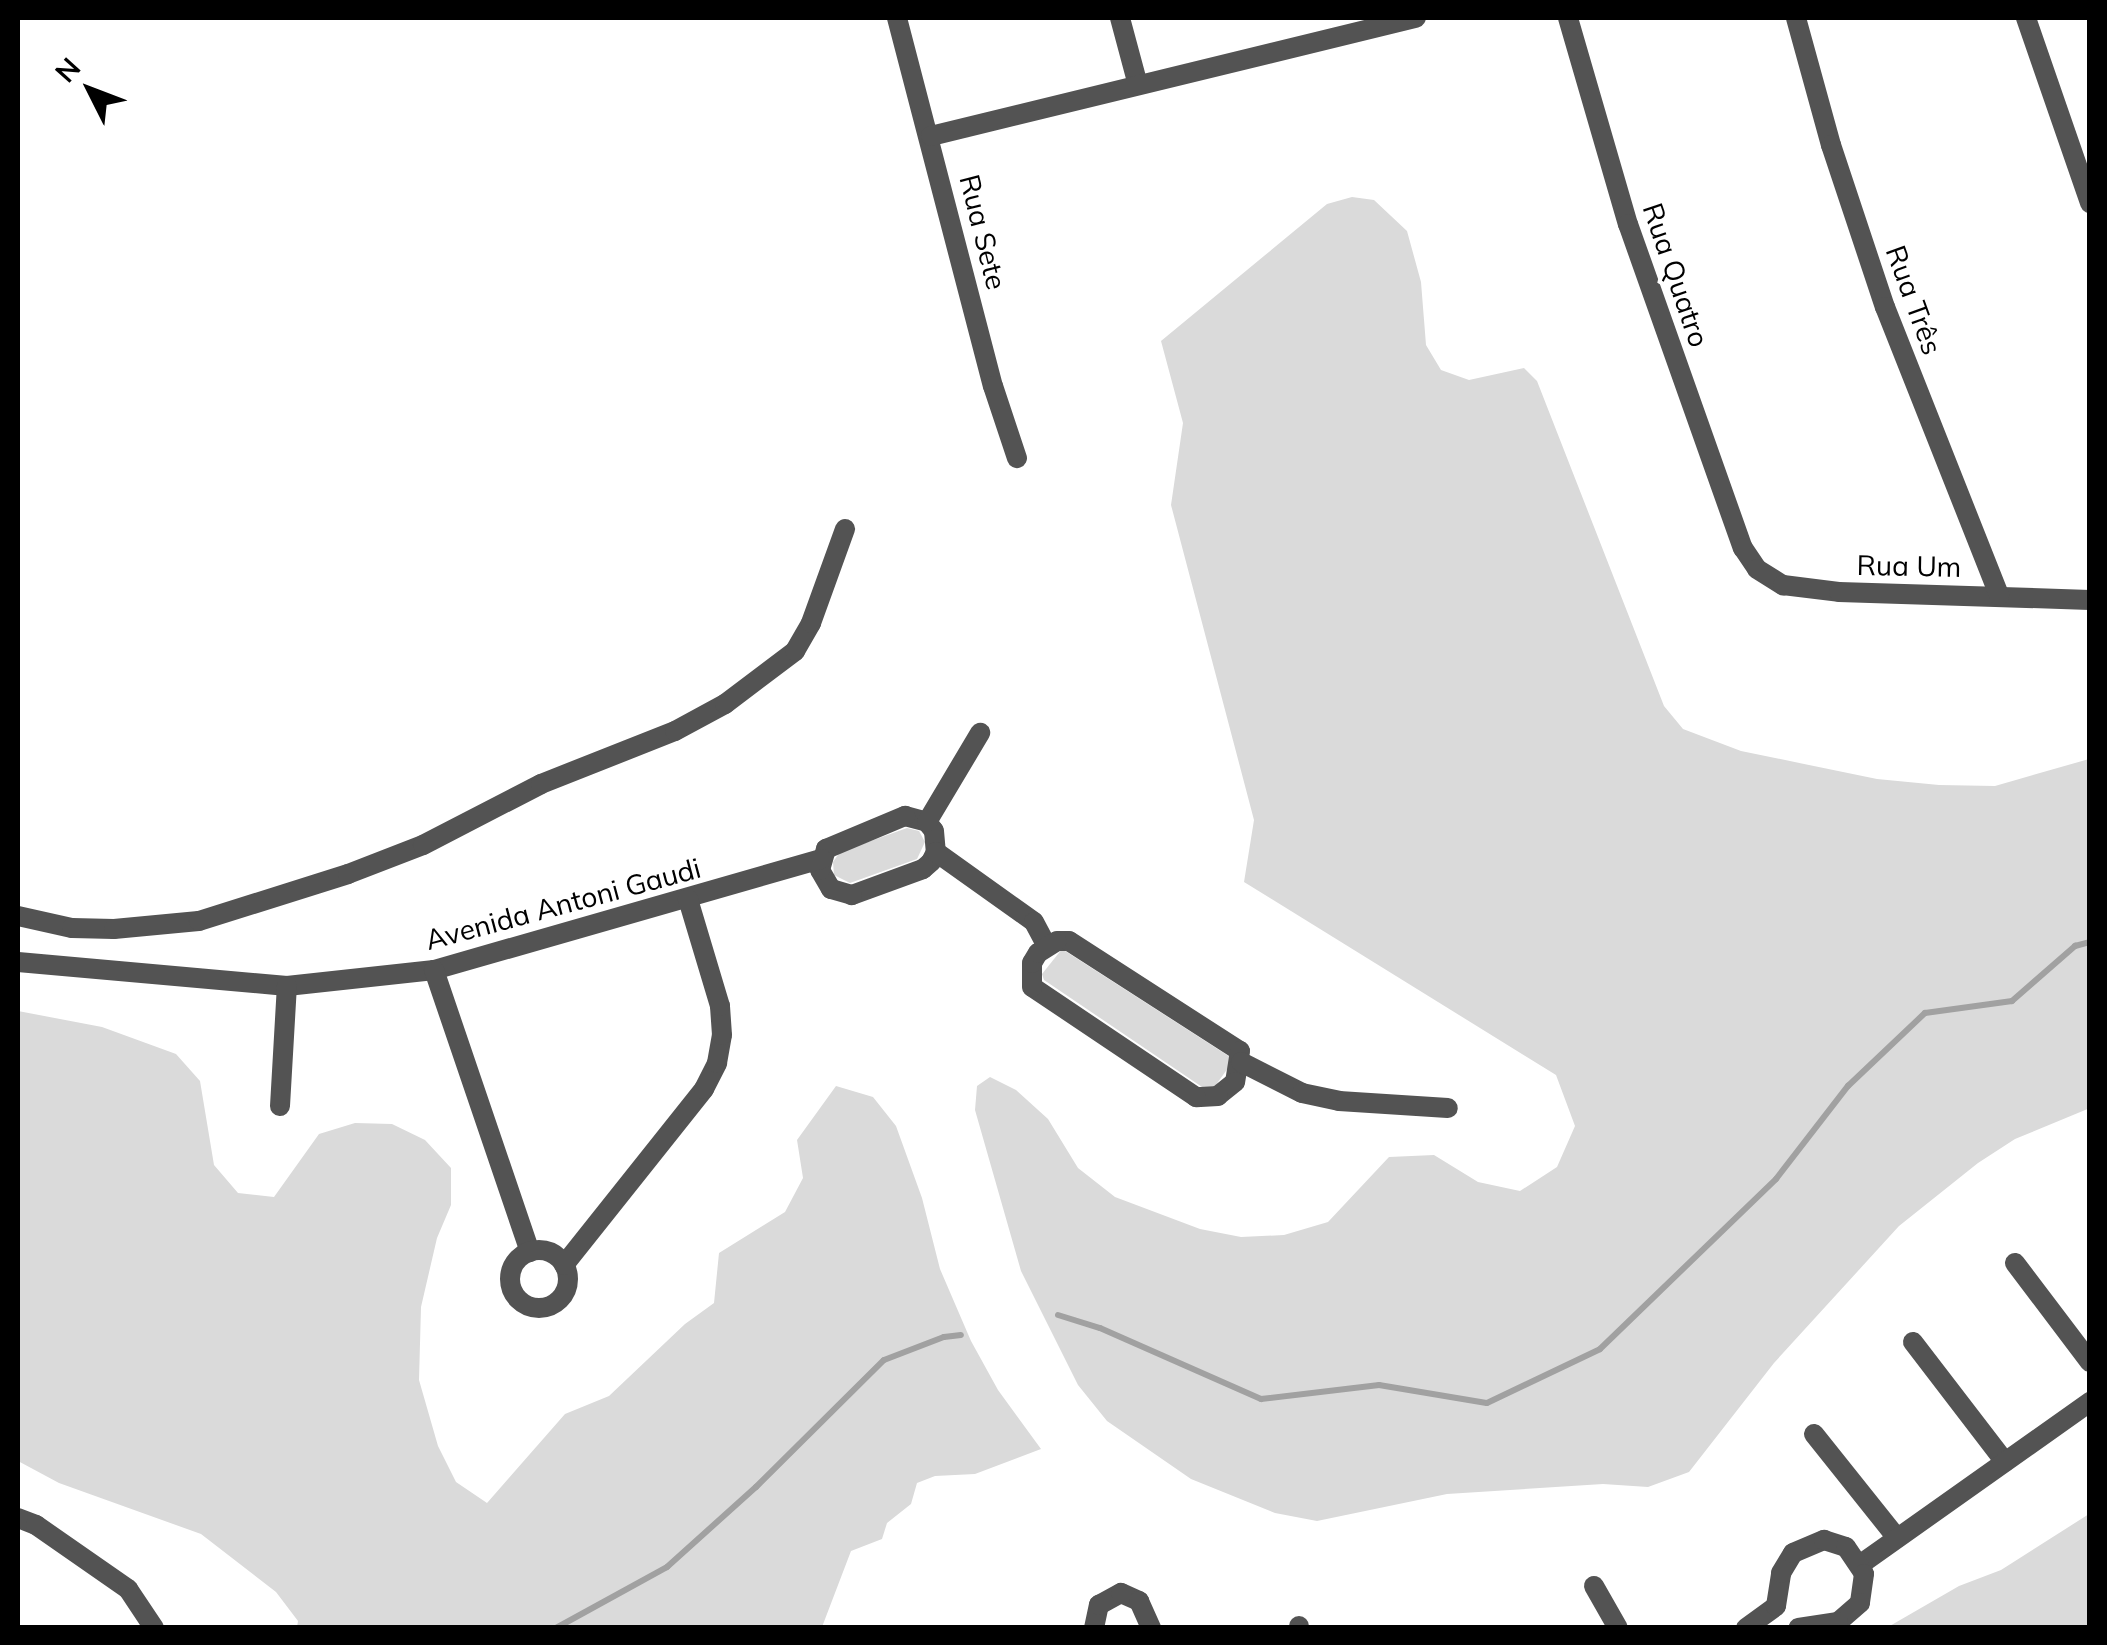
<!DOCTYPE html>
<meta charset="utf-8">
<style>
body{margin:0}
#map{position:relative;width:2107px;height:1645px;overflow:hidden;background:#fff;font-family:Mulish,sans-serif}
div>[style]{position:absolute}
.green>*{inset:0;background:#dadada}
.stream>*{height:6px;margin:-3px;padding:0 3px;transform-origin:3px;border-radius:3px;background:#a1a1a1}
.street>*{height:20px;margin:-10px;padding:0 10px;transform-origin:10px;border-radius:10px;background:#535353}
.street>.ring{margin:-10px;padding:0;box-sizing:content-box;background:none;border:20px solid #535353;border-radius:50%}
span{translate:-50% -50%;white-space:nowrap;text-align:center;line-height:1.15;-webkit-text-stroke:8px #fff;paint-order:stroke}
.street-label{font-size:28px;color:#000}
.frame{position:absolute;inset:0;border:20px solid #000;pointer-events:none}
.north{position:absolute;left:40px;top:40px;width:100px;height:100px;-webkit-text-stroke:8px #fff;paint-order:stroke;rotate:312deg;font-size:28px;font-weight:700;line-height:40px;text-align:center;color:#000}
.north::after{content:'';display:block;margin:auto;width:35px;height:45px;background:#000;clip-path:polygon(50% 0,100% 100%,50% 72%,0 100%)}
</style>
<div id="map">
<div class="green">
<div style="clip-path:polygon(1352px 197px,1374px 200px,1407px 231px,1421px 282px,1426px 345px,1441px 370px,1469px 380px,1524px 368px,1537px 381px,1664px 706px,1683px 729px,1741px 751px,1877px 779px,1939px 785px,1995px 786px,2089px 759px,2090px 1108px,2015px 1139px,1978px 1163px,1899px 1226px,1774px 1363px,1689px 1472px,1648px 1487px,1603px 1484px,1447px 1494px,1317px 1521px,1275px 1513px,1191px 1479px,1107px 1421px,1078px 1385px,1021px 1271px,975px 1110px,977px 1086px,990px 1077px,1016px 1090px,1048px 1119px,1078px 1168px,1115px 1197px,1200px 1229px,1241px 1237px,1284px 1235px,1328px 1222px,1389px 1157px,1434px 1155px,1478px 1182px,1520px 1191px,1557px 1167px,1575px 1126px,1556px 1075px,1244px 882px,1254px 820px,1171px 505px,1183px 423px,1161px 341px,1327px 204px)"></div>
<div style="clip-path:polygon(907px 828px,919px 831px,925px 842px,917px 859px,850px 883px,834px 875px,833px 862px,840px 852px)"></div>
<div style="clip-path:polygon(1062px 949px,1230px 1057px,1233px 1061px,1213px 1089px,1208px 1091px,1044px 980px,1042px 974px)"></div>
<div style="clip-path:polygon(18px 1011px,102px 1027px,176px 1054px,200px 1081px,214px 1165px,238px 1193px,274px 1197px,319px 1134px,355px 1123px,392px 1124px,425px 1140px,451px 1168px,451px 1205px,437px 1238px,421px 1307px,419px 1380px,438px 1446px,456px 1482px,487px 1503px,565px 1414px,609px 1396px,685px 1324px,714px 1303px,719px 1253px,785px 1212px,803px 1178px,797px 1140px,836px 1086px,873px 1097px,896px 1126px,922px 1198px,940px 1269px,971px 1341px,998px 1390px,1041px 1449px,975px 1474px,935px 1476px,917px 1483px,911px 1504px,887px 1523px,882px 1539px,851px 1551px,822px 1627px,297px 1627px,298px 1621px,276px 1592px,201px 1534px,59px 1483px,18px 1461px)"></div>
<div style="clip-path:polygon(2089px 1514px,2089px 1627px,1888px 1627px,1959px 1586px,2001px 1570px)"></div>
</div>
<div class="stream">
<div style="left:1058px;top:1315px;width:44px;rotate:17.2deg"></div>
<div style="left:1100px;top:1328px;width:176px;rotate:23.8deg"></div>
<div style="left:1261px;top:1399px;width:119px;rotate:-6.8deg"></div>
<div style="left:1379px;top:1385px;width:109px;rotate:9.5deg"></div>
<div style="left:1487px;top:1403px;width:125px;rotate:-25.5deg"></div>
<div style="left:1600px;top:1349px;width:245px;rotate:-44deg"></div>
<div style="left:1776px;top:1179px;width:118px;rotate:-52.3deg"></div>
<div style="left:1848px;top:1086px;width:106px;rotate:-43.5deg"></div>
<div style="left:1925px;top:1013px;width:88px;rotate:-7.9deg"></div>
<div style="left:2012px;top:1001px;width:84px;rotate:-41.1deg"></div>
<div style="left:2075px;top:946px;width:16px;rotate:-15deg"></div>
<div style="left:556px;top:1628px;width:127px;rotate:-28.8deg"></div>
<div style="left:667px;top:1567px;width:120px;rotate:-42deg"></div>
<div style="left:756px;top:1487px;width:180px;rotate:-44.8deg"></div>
<div style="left:884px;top:1360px;width:64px;rotate:-21deg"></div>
<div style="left:944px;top:1337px;width:17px;rotate:-7deg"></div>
</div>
<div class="street">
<div style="left:897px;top:18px;width:380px;rotate:75.4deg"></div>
<div style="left:993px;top:386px;width:76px;rotate:71.6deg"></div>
<div style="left:1120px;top:18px;width:69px;rotate:75deg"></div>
<div style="left:1568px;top:18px;width:215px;rotate:73.8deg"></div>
<div style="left:1628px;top:224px;width:344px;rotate:70.5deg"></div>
<div style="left:1743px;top:548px;width:25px;rotate:56deg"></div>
<div style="left:1757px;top:569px;width:31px;rotate:32deg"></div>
<div style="left:1783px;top:585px;width:56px;rotate:7.1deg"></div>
<div style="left:1839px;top:592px;width:251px;rotate:1.8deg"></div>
<div style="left:1796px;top:18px;width:132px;rotate:74.6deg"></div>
<div style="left:1831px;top:145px;width:171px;rotate:71.6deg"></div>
<div style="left:1885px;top:307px;width:310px;rotate:68.4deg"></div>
<div style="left:2026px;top:18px;width:196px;rotate:70.9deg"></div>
<div style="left:931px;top:136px;width:499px;rotate:-13.7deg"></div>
<div style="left:905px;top:816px;width:23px;rotate:15deg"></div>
<div style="left:927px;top:822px;width:11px;rotate:52deg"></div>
<div style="left:934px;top:831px;width:21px;rotate:85deg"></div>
<div style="left:936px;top:852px;width:11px;rotate:117deg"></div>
<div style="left:931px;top:862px;width:11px;rotate:139deg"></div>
<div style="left:923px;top:869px;width:76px;rotate:159.9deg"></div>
<div style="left:852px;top:895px;width:22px;rotate:-164deg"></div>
<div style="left:831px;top:889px;width:22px;rotate:-120deg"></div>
<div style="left:820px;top:870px;width:22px;rotate:-74deg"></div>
<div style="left:826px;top:849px;width:86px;rotate:-22.7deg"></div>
<div style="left:927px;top:822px;width:104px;rotate:-59.2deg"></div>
<div style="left:936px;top:852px;width:120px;rotate:35.5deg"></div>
<div style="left:1034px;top:922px;width:26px;rotate:62deg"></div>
<div style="left:18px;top:916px;width:55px;rotate:12.5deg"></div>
<div style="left:72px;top:928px;width:42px;rotate:1.4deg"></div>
<div style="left:114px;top:929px;width:85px;rotate:-5.4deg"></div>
<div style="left:199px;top:921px;width:156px;rotate:-17.5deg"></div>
<div style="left:348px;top:874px;width:80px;rotate:-21.1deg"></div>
<div style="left:423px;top:845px;width:133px;rotate:-27.3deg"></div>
<div style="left:541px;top:784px;width:144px;rotate:-21.6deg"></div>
<div style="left:675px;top:731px;width:57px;rotate:-28.4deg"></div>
<div style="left:725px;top:704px;width:88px;rotate:-37.1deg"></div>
<div style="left:795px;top:651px;width:32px;rotate:-60deg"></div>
<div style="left:811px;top:623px;width:100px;rotate:-70.1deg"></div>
<div style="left:1057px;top:941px;width:12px"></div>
<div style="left:1069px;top:941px;width:203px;rotate:32.8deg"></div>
<div style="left:1240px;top:1051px;width:31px;rotate:99deg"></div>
<div style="left:1235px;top:1082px;width:22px;rotate:141deg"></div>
<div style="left:1218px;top:1096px;width:22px;rotate:177deg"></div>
<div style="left:1196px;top:1097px;width:197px;rotate:-146.1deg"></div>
<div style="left:1032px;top:987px;width:24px;rotate:-90deg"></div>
<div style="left:1032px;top:963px;width:12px;rotate:-59deg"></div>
<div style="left:1038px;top:953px;width:22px;rotate:-32deg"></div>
<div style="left:18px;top:962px;width:270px;rotate:5.1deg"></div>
<div style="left:287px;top:986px;width:148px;rotate:-6.2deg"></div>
<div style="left:434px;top:970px;width:403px;rotate:-16deg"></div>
<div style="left:434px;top:970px;width:298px;rotate:71.2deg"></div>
<div style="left:1241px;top:1062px;width:68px;rotate:26.9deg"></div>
<div style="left:1302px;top:1093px;width:38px;rotate:12deg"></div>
<div style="left:1339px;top:1101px;width:109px;rotate:3.7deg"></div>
<div style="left:280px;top:1106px;width:120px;rotate:-86.7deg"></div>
<div class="ring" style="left:510px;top:1250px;width:38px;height:38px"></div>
<div style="left:2015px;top:1263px;width:124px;rotate:52.9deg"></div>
<div style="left:564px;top:1265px;width:225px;rotate:-51.5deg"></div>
<div style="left:704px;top:1089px;width:29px;rotate:-63deg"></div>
<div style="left:717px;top:1063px;width:28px;rotate:-80deg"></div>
<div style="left:722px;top:1035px;width:29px;rotate:-94deg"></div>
<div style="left:720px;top:1006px;width:112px;rotate:-106.7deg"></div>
<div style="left:1913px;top:1342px;width:151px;rotate:52.5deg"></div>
<div style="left:1814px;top:1434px;width:133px;rotate:51.4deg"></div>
<div style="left:18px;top:1518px;width:19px;rotate:21deg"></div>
<div style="left:36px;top:1525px;width:112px;rotate:34.8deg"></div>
<div style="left:128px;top:1589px;width:47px;rotate:56.3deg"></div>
<div style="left:1861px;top:1564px;width:281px;rotate:-35.3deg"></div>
<div style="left:1594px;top:1586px;width:48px;rotate:60.3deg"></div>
<div style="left:1094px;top:1628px;width:24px;rotate:-78deg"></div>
<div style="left:1099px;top:1605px;width:25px;rotate:-29deg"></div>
<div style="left:1121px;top:1593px;width:20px;rotate:24deg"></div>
<div style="left:1139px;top:1601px;width:30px;rotate:66deg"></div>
<div style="left:1299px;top:1628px;width:2px;rotate:-90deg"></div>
<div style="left:1746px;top:1628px;width:37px;rotate:-36deg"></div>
<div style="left:1776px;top:1606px;width:33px;rotate:-81deg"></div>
<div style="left:1781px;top:1573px;width:23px;rotate:-59deg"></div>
<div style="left:1793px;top:1553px;width:34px;rotate:-23deg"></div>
<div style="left:1824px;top:1540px;width:23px;rotate:18deg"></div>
<div style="left:1846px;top:1547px;width:32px;rotate:56deg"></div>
<div style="left:1864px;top:1574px;width:29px;rotate:98deg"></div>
<div style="left:1860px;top:1603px;width:29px;rotate:139deg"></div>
<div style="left:1838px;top:1622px;width:40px;rotate:171.5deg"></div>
</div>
<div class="street-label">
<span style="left:983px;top:232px;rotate:76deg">Rua Sete</span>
<span style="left:1676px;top:275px;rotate:71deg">Rua Quatro</span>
<span style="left:1914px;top:300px;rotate:70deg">Rua Três</span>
<span style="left:1909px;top:566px;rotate:1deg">Rua Um</span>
<span style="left:563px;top:904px;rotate:-15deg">Avenida Antoni Gaudi</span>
</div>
<div class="frame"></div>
<div class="north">N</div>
</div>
